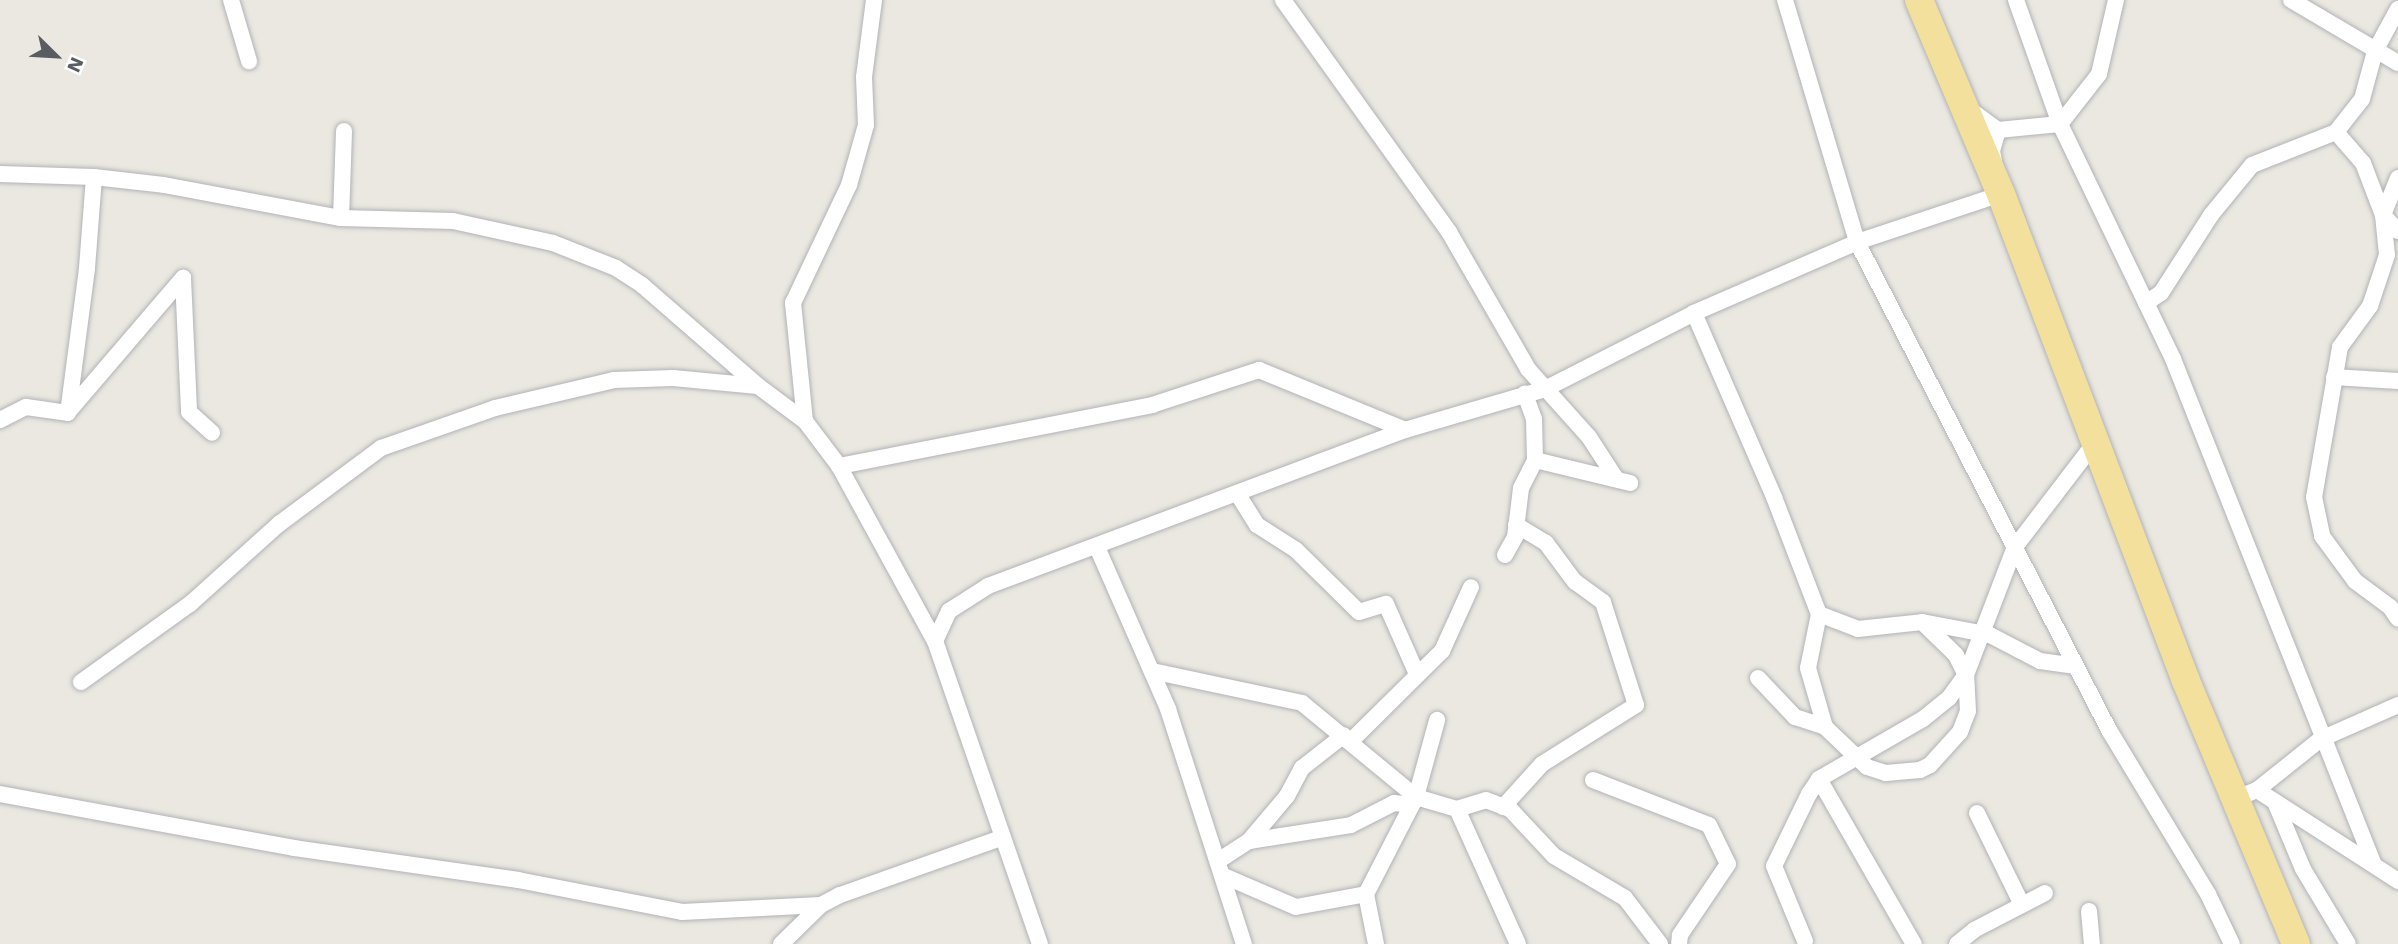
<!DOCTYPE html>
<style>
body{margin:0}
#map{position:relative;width:2398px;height:944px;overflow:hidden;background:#eae8e0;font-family:"Work Sans",sans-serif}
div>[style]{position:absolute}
.roads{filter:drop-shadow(0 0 2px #b1b3b7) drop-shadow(0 0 2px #b1b3b7)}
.minor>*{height:16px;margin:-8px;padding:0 8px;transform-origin:8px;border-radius:8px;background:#fff}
.trunk>*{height:28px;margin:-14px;padding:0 14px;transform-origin:14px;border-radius:14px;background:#f4e09d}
span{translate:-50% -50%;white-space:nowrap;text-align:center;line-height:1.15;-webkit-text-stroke:6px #fff;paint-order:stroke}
.north{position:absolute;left:21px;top:21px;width:70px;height:70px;-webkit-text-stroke:5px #fff;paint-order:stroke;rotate:114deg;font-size:19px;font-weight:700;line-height:28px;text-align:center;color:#595c60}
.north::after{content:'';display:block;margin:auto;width:24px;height:32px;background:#595c60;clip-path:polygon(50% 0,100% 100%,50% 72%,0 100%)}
</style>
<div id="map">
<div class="roads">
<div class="minor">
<div style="left:231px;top:0;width:64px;rotate:73.6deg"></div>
<div style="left:1283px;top:0;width:285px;rotate:54.4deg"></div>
<div style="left:1449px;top:232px;width:158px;rotate:60deg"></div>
<div style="left:1528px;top:369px;width:91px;rotate:48.1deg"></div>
<div style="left:1589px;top:437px;width:48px;rotate:57deg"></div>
<div style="left:1785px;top:0;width:252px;rotate:73.4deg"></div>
<div style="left:1857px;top:242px;width:549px;rotate:62.69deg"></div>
<div style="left:2109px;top:730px;width:192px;rotate:58.9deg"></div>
<div style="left:2208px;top:894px;width:55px;rotate:64.4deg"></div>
<div style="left:2016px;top:0;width:132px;rotate:70.5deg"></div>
<div style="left:2060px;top:124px;width:261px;rotate:64.3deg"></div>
<div style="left:2173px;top:359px;width:544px;rotate:68.34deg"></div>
<div style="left:2291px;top:0;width:124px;rotate:30.5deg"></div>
<div style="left:1969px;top:109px;width:36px;rotate:36deg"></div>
<div style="left:1998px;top:130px;width:62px;rotate:-5.5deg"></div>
<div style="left:2060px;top:124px;width:63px;rotate:-52deg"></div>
<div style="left:2099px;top:74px;width:76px;rotate:-77.1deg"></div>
<div style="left:2336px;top:132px;width:41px;rotate:48.9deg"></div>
<div style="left:2363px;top:163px;width:56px;rotate:69deg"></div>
<div style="left:2383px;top:215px;width:22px;rotate:47deg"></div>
<div style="left:1994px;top:162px;width:11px;rotate:-100deg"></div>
<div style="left:1992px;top:151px;width:22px;rotate:-74deg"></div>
<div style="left:0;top:174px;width:94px;rotate:1.8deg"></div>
<div style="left:94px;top:177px;width:70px;rotate:6.5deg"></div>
<div style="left:164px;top:185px;width:180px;rotate:10.6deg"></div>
<div style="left:341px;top:218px;width:112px;rotate:1.5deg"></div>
<div style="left:453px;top:221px;width:102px;rotate:12.4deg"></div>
<div style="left:553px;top:243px;width:68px;rotate:21.6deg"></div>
<div style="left:616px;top:268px;width:31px;rotate:33deg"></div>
<div style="left:642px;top:285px;width:154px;rotate:41deg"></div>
<div style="left:2398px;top:178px;width:40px;rotate:112deg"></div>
<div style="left:2383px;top:215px;width:40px;rotate:84.3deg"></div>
<div style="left:2387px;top:255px;width:54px;rotate:108.4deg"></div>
<div style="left:2370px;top:306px;width:51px;rotate:126.2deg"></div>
<div style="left:2340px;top:347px;width:152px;rotate:99.8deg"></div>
<div style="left:2314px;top:497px;width:40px;rotate:78deg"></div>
<div style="left:2322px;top:536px;width:56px;rotate:53.7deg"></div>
<div style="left:2355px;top:581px;width:44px;rotate:36.6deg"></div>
<div style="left:2390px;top:607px;width:14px;rotate:56deg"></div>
<div style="left:341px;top:218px;width:87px;rotate:-88deg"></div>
<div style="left:183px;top:278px;width:134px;rotate:87.4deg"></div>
<div style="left:189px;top:412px;width:31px;rotate:42deg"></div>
<div style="left:2146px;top:303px;width:18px;rotate:-34deg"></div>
<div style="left:2161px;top:293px;width:93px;rotate:-57.3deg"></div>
<div style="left:2211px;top:215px;width:65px;rotate:-50.6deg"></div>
<div style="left:2252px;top:165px;width:90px;rotate:-21.4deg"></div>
<div style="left:2336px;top:132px;width:42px;rotate:-51.8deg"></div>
<div style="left:2362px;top:99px;width:50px;rotate:-74.8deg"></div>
<div style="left:2375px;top:51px;width:48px;rotate:-61.3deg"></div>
<div style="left:1694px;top:313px;width:201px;rotate:66.5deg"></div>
<div style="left:1774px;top:497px;width:125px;rotate:69deg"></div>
<div style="left:1819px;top:614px;width:42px;rotate:21deg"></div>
<div style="left:1858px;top:629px;width:64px;rotate:-6.2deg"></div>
<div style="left:1922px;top:622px;width:69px;rotate:10.8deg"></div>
<div style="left:1990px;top:635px;width:56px;rotate:27.5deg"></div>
<div style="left:2040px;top:661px;width:36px;rotate:8deg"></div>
<div style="left:2334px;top:377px;width:64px;rotate:3.6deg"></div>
<div style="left:68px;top:412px;width:177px;rotate:-49.4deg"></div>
<div style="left:68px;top:413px;width:146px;rotate:-82.5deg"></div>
<div style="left:87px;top:268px;width:91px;rotate:-85.6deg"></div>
<div style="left:0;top:420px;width:29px;rotate:-27deg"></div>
<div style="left:26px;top:407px;width:42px;rotate:8.1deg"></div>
<div style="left:805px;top:421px;width:119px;rotate:-95.8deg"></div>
<div style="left:793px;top:303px;width:131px;rotate:-64.6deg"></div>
<div style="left:849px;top:185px;width:62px;rotate:-74.2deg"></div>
<div style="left:866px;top:125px;width:48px;rotate:-92.4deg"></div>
<div style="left:864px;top:77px;width:78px;rotate:-82.6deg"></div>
<div style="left:1535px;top:460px;width:98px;rotate:13.6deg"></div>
<div style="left:839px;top:466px;width:319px;rotate:-11deg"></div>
<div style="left:1152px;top:405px;width:113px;rotate:-18.1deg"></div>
<div style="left:1259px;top:370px;width:158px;rotate:22.3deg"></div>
<div style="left:1237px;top:493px;width:38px;rotate:58deg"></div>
<div style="left:1257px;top:525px;width:46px;rotate:32.7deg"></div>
<div style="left:1296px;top:550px;width:88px;rotate:44.5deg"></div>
<div style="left:1359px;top:612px;width:28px;rotate:-17deg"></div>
<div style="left:1386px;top:604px;width:77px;rotate:66.1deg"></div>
<div style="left:1097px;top:547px;width:177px;rotate:66.3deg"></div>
<div style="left:1168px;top:709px;width:247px;rotate:72.1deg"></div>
<div style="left:1505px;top:555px;width:21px;rotate:-61deg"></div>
<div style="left:1515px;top:537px;width:49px;rotate:-83deg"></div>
<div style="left:1521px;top:488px;width:31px;rotate:-63deg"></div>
<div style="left:1535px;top:460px;width:41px;rotate:-91.4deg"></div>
<div style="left:1534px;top:419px;width:27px;rotate:-110deg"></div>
<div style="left:1819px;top:614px;width:55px;rotate:101.5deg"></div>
<div style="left:1808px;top:668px;width:61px;rotate:73.9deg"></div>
<div style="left:1825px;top:727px;width:58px;rotate:43.6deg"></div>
<div style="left:1867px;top:767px;width:20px;rotate:18deg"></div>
<div style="left:1886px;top:773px;width:34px;rotate:-5deg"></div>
<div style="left:1920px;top:770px;width:11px;rotate:-27deg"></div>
<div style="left:1930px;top:765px;width:45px;rotate:-47.7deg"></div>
<div style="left:1960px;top:732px;width:22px;rotate:-69deg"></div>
<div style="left:1968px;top:711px;width:36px;rotate:-93deg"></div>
<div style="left:1966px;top:675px;width:22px;rotate:-117deg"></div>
<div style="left:1956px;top:655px;width:47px;rotate:-135.9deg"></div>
<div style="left:935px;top:641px;width:33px;rotate:-65deg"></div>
<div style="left:949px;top:611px;width:46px;rotate:-32.7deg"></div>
<div style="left:988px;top:586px;width:445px;rotate:-20.5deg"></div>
<div style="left:1405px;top:430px;width:146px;rotate:-16.3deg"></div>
<div style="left:1545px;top:389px;width:167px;rotate:-27deg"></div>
<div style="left:1694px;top:313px;width:178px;rotate:-23.5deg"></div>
<div style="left:1857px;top:242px;width:152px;rotate:-18.4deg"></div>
<div style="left:2001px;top:194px;width:6px;rotate:-108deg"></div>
<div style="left:1152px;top:671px;width:153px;rotate:12deg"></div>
<div style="left:1302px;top:703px;width:148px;rotate:39.5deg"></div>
<div style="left:1416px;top:797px;width:43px;rotate:16.3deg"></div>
<div style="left:1457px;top:809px;width:148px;rotate:65.7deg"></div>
<div style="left:1758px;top:678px;width:54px;rotate:46.5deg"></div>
<div style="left:1795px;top:717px;width:32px;rotate:18deg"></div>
<div style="left:81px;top:682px;width:134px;rotate:-35.6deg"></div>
<div style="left:190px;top:604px;width:120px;rotate:-42deg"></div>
<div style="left:279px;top:524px;width:127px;rotate:-36.7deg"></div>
<div style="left:381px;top:448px;width:121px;rotate:-19.3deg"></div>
<div style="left:495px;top:408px;width:122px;rotate:-13.2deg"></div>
<div style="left:614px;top:380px;width:59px;rotate:-1.9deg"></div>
<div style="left:673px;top:378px;width:85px;rotate:5.4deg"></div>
<div style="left:758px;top:386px;width:59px;rotate:36.7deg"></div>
<div style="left:805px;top:421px;width:56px;rotate:52.9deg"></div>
<div style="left:839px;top:466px;width:200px;rotate:61.3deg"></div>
<div style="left:935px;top:641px;width:321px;rotate:70.9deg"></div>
<div style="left:1352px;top:740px;width:127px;rotate:-44.7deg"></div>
<div style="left:1442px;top:651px;width:70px;rotate:-65.6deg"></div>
<div style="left:1819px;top:779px;width:190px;rotate:60.1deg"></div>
<div style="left:1593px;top:780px;width:124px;rotate:21.2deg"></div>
<div style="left:1709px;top:825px;width:43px;rotate:64deg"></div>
<div style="left:1728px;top:864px;width:86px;rotate:124.1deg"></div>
<div style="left:1680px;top:935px;width:9px;rotate:96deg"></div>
<div style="left:2257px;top:790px;width:82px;rotate:-38.6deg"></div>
<div style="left:2321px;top:739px;width:84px;rotate:-23.8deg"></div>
<div style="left:0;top:794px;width:299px;rotate:10.4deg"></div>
<div style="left:294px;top:848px;width:226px;rotate:8.1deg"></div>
<div style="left:518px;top:880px;width:167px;rotate:11deg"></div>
<div style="left:682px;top:912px;width:139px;rotate:-2.9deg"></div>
<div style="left:2237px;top:798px;width:22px;rotate:-22deg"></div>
<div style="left:2257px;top:790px;width:168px;rotate:32.8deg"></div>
<div style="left:2275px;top:802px;width:73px;rotate:67.3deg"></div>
<div style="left:2303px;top:869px;width:87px;rotate:59deg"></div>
<div style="left:1503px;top:807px;width:58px;rotate:-47.8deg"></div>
<div style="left:1542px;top:764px;width:111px;rotate:-32.1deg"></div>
<div style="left:1636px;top:705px;width:108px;rotate:-107.8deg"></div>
<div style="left:1603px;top:602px;width:34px;rotate:-144deg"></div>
<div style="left:1575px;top:582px;width:49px;rotate:-126.6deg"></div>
<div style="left:1546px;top:543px;width:35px;rotate:-149deg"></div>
<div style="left:1457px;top:809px;width:30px;rotate:-17deg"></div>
<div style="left:1486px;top:800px;width:26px;rotate:21deg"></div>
<div style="left:1510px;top:809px;width:64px;rotate:46.9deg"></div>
<div style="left:1554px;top:856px;width:82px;rotate:30.6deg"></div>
<div style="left:1625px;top:898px;width:58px;rotate:52.7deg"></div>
<div style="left:1977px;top:813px;width:102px;rotate:63.9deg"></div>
<div style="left:1249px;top:841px;width:59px;rotate:-49.8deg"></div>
<div style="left:1287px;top:796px;width:32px;rotate:-62deg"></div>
<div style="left:1302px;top:768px;width:53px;rotate:-38.2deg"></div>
<div style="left:1218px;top:861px;width:37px;rotate:-33deg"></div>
<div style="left:1249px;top:841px;width:103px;rotate:-8.9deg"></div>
<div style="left:1351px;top:825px;width:48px;rotate:-27.1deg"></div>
<div style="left:1394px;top:803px;width:18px;rotate:6deg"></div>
<div style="left:1224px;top:876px;width:78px;rotate:23.3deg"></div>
<div style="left:1296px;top:907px;width:71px;rotate:-10.5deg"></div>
<div style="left:1366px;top:894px;width:51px;rotate:78.7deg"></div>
<div style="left:1366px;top:894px;width:109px;rotate:-62.7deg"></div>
<div style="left:1416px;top:797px;width:80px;rotate:-74.7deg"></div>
<div style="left:2089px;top:911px;width:33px;rotate:85deg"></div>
<div style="left:1805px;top:941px;width:81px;rotate:-112.5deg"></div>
<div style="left:1774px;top:866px;width:80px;rotate:-64.1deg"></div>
<div style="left:1809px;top:794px;width:18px;rotate:-56deg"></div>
<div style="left:1819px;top:779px;width:120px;rotate:-30deg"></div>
<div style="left:1923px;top:719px;width:33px;rotate:-39deg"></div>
<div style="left:1949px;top:698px;width:29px;rotate:-54deg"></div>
<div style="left:1966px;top:675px;width:137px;rotate:-69.1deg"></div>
<div style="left:2015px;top:547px;width:128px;rotate:-52.6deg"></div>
<div style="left:781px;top:944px;width:56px;rotate:-44.3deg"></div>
<div style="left:821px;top:905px;width:21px;rotate:-28deg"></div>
<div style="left:840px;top:895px;width:171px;rotate:-19.5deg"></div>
<div style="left:1957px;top:944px;width:22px;rotate:-39deg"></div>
<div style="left:1974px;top:930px;width:80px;rotate:-27.5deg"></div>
</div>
<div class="trunk">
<div style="left:1919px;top:0;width:211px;rotate:67.1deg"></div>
<div style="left:2001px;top:194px;width:521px;rotate:69.2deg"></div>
<div style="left:2186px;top:681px;width:285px;rotate:67.3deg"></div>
</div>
</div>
<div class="north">N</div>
</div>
